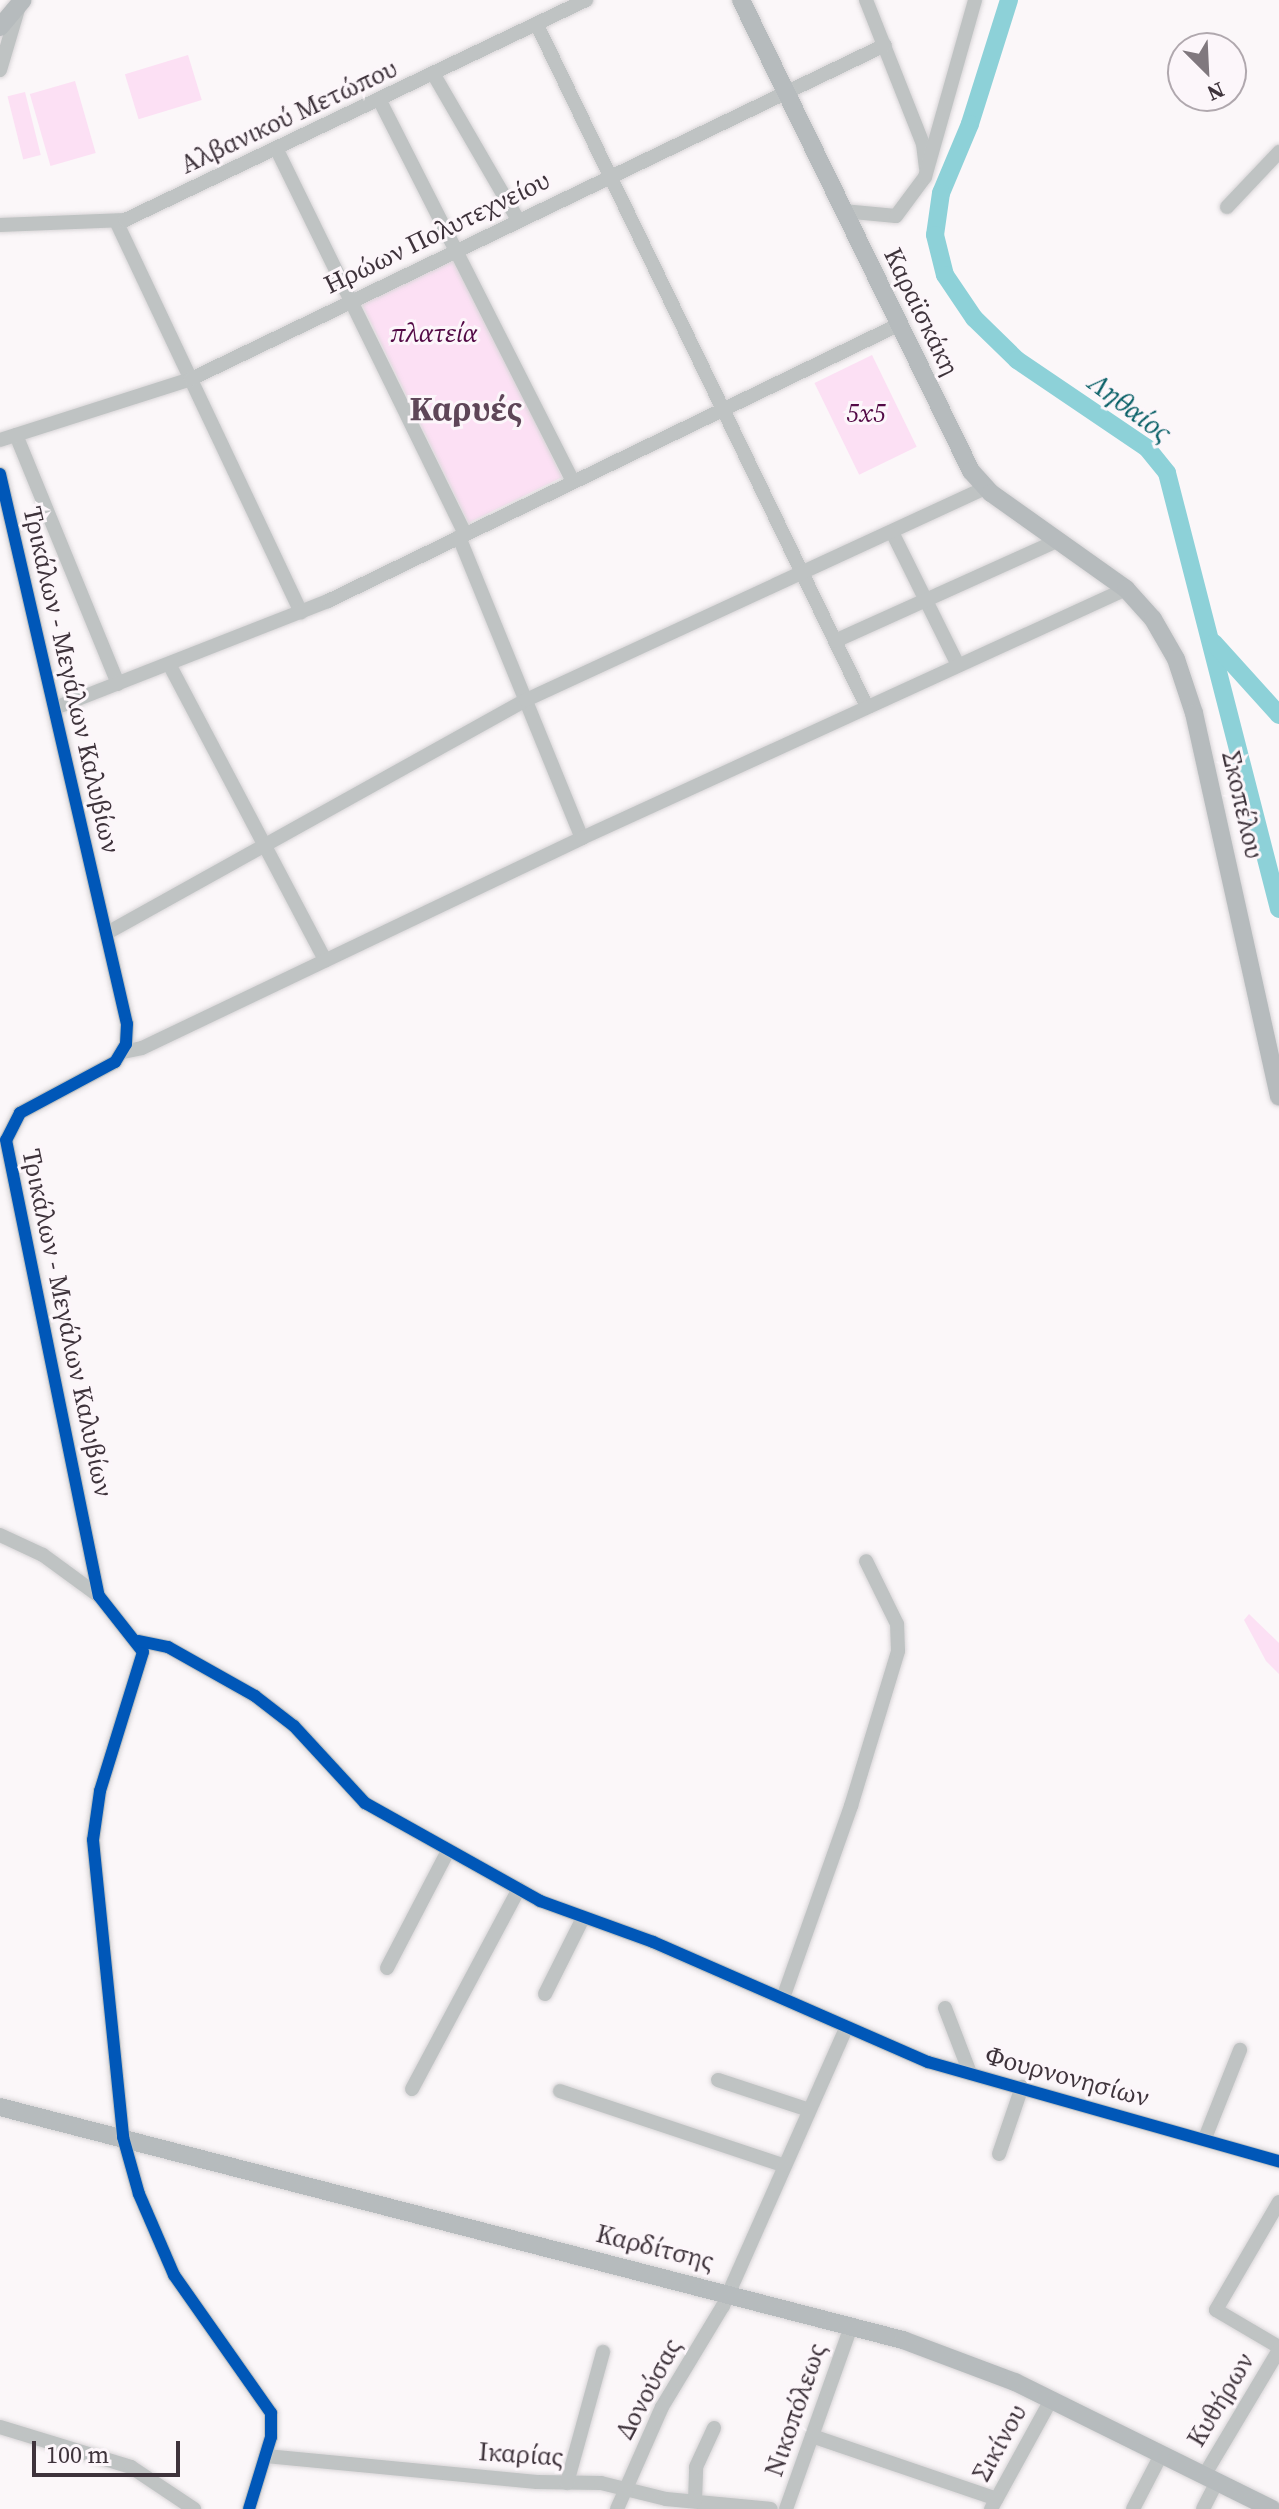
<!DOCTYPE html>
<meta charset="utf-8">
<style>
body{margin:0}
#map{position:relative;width:1279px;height:2509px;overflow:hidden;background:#fbf7f9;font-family:"Source Serif 4",serif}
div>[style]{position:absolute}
.green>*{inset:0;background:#fce0f4;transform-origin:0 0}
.river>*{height:18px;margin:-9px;padding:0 9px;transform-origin:9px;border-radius:9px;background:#8dd1d8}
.roads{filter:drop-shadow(0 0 2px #d8d5d7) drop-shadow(0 0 2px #d8d5d7)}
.minor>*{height:14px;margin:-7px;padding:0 7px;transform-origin:7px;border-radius:7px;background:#bfc3c3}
.major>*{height:18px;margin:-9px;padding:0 9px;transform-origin:9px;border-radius:9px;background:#b6bbbd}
.cycleway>*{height:12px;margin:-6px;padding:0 6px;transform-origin:6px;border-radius:6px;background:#0057b8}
span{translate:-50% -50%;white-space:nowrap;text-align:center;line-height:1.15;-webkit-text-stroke:6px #fcf6fa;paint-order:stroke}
.street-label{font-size:26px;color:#3e333b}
.park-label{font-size:26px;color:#530a46;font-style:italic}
.water-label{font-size:28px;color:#096067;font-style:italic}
.district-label{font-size:34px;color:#5e4658;font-weight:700}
.north{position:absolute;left:1167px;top:32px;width:80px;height:80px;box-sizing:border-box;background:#fcf6fa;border:2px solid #b0a8ae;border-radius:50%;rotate:156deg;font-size:22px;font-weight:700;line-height:32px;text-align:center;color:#3e333b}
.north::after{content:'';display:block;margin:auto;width:28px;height:36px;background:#80787e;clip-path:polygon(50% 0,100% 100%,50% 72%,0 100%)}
.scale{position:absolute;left:32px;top:2441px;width:148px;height:36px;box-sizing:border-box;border:4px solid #3e333b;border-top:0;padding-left:10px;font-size:24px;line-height:28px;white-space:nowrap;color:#3e333b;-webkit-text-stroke:6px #fcf6fa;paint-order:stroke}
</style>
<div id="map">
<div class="green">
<div style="left:188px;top:55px;width:47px;height:66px;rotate:73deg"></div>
<div style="left:75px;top:81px;width:75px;height:47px;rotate:74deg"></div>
<div style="left:25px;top:92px;width:65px;height:18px;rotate:76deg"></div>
<div style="left:455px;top:258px;width:244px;height:104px;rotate:64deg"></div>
<div style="left:872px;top:355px;width:102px;height:64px;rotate:64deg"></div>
<div style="clip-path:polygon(1249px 1614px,1279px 1643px,1279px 1674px,1266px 1661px,1244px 1620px)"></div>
</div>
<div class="river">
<div style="left:1009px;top:0;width:130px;rotate:107.5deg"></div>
<div style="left:970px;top:124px;width:75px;rotate:112.8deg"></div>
<div style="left:941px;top:193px;width:42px;rotate:98.1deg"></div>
<div style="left:935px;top:235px;width:41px;rotate:76deg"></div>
<div style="left:945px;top:275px;width:52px;rotate:56deg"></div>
<div style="left:974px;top:318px;width:60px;rotate:44.3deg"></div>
<div style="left:1017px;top:360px;width:157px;rotate:34.1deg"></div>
<div style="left:1147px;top:448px;width:32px;rotate:51deg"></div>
<div style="left:1167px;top:473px;width:450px;rotate:75.6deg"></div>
<div style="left:1214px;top:643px;width:97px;rotate:47.9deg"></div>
</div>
<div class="roads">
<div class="minor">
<div style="left:866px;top:0;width:155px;rotate:68.4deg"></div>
<div style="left:923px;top:144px;width:24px;rotate:83deg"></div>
<div style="left:537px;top:25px;width:758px;rotate:64.18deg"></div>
<div style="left:0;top:70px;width:67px;rotate:-73.5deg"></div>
<div style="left:434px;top:75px;width:168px;rotate:59.9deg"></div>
<div style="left:380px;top:101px;width:427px;rotate:63.1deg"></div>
<div style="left:277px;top:150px;width:428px;rotate:63.9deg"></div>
<div style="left:1227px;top:207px;width:76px;rotate:-46.6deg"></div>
<div style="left:843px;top:211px;width:53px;rotate:5.4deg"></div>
<div style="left:896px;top:216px;width:49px;rotate:-53.4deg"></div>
<div style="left:925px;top:177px;width:184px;rotate:-74.2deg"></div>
<div style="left:116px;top:221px;width:433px;rotate:64.7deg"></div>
<div style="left:0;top:225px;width:125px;rotate:-2.3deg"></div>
<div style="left:125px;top:220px;width:511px;rotate:-25.51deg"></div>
<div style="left:16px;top:435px;width:269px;rotate:67.7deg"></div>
<div style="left:0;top:440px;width:201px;rotate:-17.7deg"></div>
<div style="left:191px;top:379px;width:770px;rotate:-25.7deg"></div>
<div style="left:0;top:474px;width:564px;rotate:77deg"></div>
<div style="left:127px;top:1024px;width:20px;rotate:93deg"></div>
<div style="left:126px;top:1044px;width:21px;rotate:121deg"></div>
<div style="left:115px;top:1062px;width:108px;rotate:151.8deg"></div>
<div style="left:20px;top:1113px;width:30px;rotate:117deg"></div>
<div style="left:6px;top:1140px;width:465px;rotate:78.5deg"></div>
<div style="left:99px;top:1596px;width:71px;rotate:51.8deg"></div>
<div style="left:143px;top:1652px;width:145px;rotate:107.2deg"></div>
<div style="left:100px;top:1791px;width:49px;rotate:98.1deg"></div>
<div style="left:93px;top:1840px;width:299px;rotate:84.2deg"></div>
<div style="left:123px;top:2137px;width:59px;rotate:74.3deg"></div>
<div style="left:139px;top:2194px;width:88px;rotate:66.6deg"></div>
<div style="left:174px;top:2275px;width:169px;rotate:54.9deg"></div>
<div style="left:271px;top:2413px;width:24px;rotate:90deg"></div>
<div style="left:271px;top:2437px;width:75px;rotate:107deg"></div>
<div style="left:892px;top:532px;width:148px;rotate:63.6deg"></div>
<div style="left:459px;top:537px;width:325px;rotate:67.8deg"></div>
<div style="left:835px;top:641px;width:246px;rotate:-24.3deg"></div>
<div style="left:169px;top:664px;width:335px;rotate:62.2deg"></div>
<div style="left:55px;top:708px;width:293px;rotate:-21.4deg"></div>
<div style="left:328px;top:601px;width:633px;rotate:-25.84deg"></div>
<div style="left:107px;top:933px;width:479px;rotate:-29.1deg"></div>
<div style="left:526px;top:700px;width:506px;rotate:-24.79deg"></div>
<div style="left:123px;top:1052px;width:19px;rotate:-12deg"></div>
<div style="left:142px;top:1048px;width:488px;rotate:-25.5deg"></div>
<div style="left:582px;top:838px;width:598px;rotate:-24.59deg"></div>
<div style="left:0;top:1535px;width:47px;rotate:24.9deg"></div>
<div style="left:43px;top:1555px;width:69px;rotate:36.2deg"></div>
<div style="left:139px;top:1641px;width:30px;rotate:12deg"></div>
<div style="left:168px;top:1647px;width:100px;rotate:29.4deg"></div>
<div style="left:255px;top:1696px;width:49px;rotate:37.6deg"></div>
<div style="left:294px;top:1726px;width:105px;rotate:47.3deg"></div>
<div style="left:365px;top:1803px;width:201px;rotate:29.2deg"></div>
<div style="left:540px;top:1901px;width:120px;rotate:19.9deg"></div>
<div style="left:653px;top:1942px;width:300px;rotate:23.6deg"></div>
<div style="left:928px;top:2062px;width:365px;rotate:15.8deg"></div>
<div style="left:387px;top:1968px;width:132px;rotate:-62.5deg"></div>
<div style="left:545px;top:1994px;width:85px;rotate:-63.4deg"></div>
<div style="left:783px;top:1998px;width:204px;rotate:-70.5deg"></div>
<div style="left:851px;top:1806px;width:162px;rotate:-73.1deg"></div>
<div style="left:898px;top:1651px;width:27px;rotate:-92deg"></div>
<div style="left:897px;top:1624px;width:70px;rotate:-116.2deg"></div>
<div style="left:945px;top:2008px;width:70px;rotate:69deg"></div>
<div style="left:718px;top:2080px;width:96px;rotate:18.2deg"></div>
<div style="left:412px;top:2089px;width:227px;rotate:-61.9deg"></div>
<div style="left:560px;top:2091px;width:235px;rotate:18.4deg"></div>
<div style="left:1205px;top:2138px;width:95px;rotate:-68.3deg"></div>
<div style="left:999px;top:2154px;width:71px;rotate:-71.1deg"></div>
<div style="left:1279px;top:2202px;width:125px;rotate:120.3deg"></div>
<div style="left:1216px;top:2310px;width:73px;rotate:30.4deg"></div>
<div style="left:0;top:2427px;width:137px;rotate:17deg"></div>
<div style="left:131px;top:2467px;width:76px;rotate:33.7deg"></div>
<div style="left:812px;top:2436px;width:195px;rotate:18.8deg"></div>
<div style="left:266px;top:2456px;width:272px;rotate:5.5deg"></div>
<div style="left:537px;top:2482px;width:64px;rotate:0.9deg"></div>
<div style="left:601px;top:2483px;width:67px;rotate:13.8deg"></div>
<div style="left:666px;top:2499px;width:105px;rotate:5.4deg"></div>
<div style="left:1205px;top:2474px;width:144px;rotate:-59.2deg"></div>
<div style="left:567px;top:2483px;width:136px;rotate:-74.6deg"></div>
<div style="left:695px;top:2501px;width:34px;rotate:-88deg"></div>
<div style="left:696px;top:2467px;width:43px;rotate:-65.2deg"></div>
<div style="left:617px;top:2509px;width:111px;rotate:-66.2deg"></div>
<div style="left:662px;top:2407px;width:118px;rotate:-58.9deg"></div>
<div style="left:723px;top:2306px;width:304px;rotate:-66.1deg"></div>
<div style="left:786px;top:2509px;width:194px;rotate:-70.4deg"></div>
<div style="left:991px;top:2509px;width:124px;rotate:-61.2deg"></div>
<div style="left:1133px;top:2509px;width:63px;rotate:-62.6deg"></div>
<div style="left:1203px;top:2509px;width:31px;rotate:-63deg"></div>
</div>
<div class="major">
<div style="left:741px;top:0;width:524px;rotate:63.97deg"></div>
<div style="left:971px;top:471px;width:30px;rotate:48deg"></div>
<div style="left:991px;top:493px;width:166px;rotate:35.4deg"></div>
<div style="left:1126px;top:589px;width:40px;rotate:48deg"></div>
<div style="left:1153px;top:619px;width:46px;rotate:60.1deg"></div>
<div style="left:1176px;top:659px;width:57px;rotate:71.6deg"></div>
<div style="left:1194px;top:713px;width:393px;rotate:77.5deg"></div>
<div style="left:0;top:27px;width:35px;rotate:-50deg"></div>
<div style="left:0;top:2107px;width:933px;rotate:14.47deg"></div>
<div style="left:903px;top:2340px;width:120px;rotate:20.6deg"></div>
<div style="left:1015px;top:2382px;width:287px;rotate:26.3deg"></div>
</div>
</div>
<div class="cycleway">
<div style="left:0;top:474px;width:564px;rotate:77deg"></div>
<div style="left:127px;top:1024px;width:20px;rotate:93deg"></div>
<div style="left:126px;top:1044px;width:21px;rotate:121deg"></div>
<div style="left:115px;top:1062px;width:108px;rotate:151.8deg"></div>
<div style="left:20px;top:1113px;width:30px;rotate:117deg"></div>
<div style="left:6px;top:1140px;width:465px;rotate:78.5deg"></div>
<div style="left:99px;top:1596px;width:71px;rotate:51.8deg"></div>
<div style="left:143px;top:1652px;width:145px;rotate:107.2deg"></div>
<div style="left:100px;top:1791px;width:49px;rotate:98.1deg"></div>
<div style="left:93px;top:1840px;width:299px;rotate:84.2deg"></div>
<div style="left:123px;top:2137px;width:59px;rotate:74.3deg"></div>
<div style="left:139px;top:2194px;width:88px;rotate:66.6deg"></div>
<div style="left:174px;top:2275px;width:169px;rotate:54.9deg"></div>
<div style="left:271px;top:2413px;width:24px;rotate:90deg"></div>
<div style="left:271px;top:2437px;width:75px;rotate:107deg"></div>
<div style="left:139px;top:1641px;width:30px;rotate:12deg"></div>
<div style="left:168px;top:1647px;width:100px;rotate:29.4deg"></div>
<div style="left:255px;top:1696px;width:49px;rotate:37.6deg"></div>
<div style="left:294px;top:1726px;width:105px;rotate:47.3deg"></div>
<div style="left:365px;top:1803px;width:201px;rotate:29.2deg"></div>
<div style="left:540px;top:1901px;width:120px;rotate:19.9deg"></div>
<div style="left:653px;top:1942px;width:300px;rotate:23.6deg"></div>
<div style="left:928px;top:2062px;width:365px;rotate:15.8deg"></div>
</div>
<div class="street-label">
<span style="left:289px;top:117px;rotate:-25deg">Αλβανικού Μετώπου</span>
<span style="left:437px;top:233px;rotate:-26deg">Ηρώων Πολυτεχνείου</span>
<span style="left:921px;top:312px;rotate:64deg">Καραϊσκάκη</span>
<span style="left:71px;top:680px;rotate:77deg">Τρικάλων - Μεγάλων Καλυβίων</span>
<span style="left:1242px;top:805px;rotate:77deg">Σκοπέλου</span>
<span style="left:67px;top:1323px;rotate:78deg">Τρικάλων - Μεγάλων Καλυβίων</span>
<span style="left:1067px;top:2077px;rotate:15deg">Φουρνονησίων</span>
<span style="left:655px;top:2248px;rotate:14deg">Καρδίτσης</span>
<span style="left:649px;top:2389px;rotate:-62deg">Δονούσας</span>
<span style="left:1221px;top:2400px;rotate:-59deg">Κυθήρων</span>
<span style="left:796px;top:2410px;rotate:-71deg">Νικοπόλεως</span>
<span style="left:1000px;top:2443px;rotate:-61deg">Σικίνου</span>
<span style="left:521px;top:2455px;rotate:4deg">Ικαρίας</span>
</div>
<div class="park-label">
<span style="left:434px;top:334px">πλατεία</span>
<span style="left:866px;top:414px">5x5</span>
</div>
<div class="water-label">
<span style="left:1130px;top:407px;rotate:37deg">Ληθαίος</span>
</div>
<div class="district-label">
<span style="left:466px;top:409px">Καρυές</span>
</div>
<div class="north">N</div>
<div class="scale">100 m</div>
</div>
